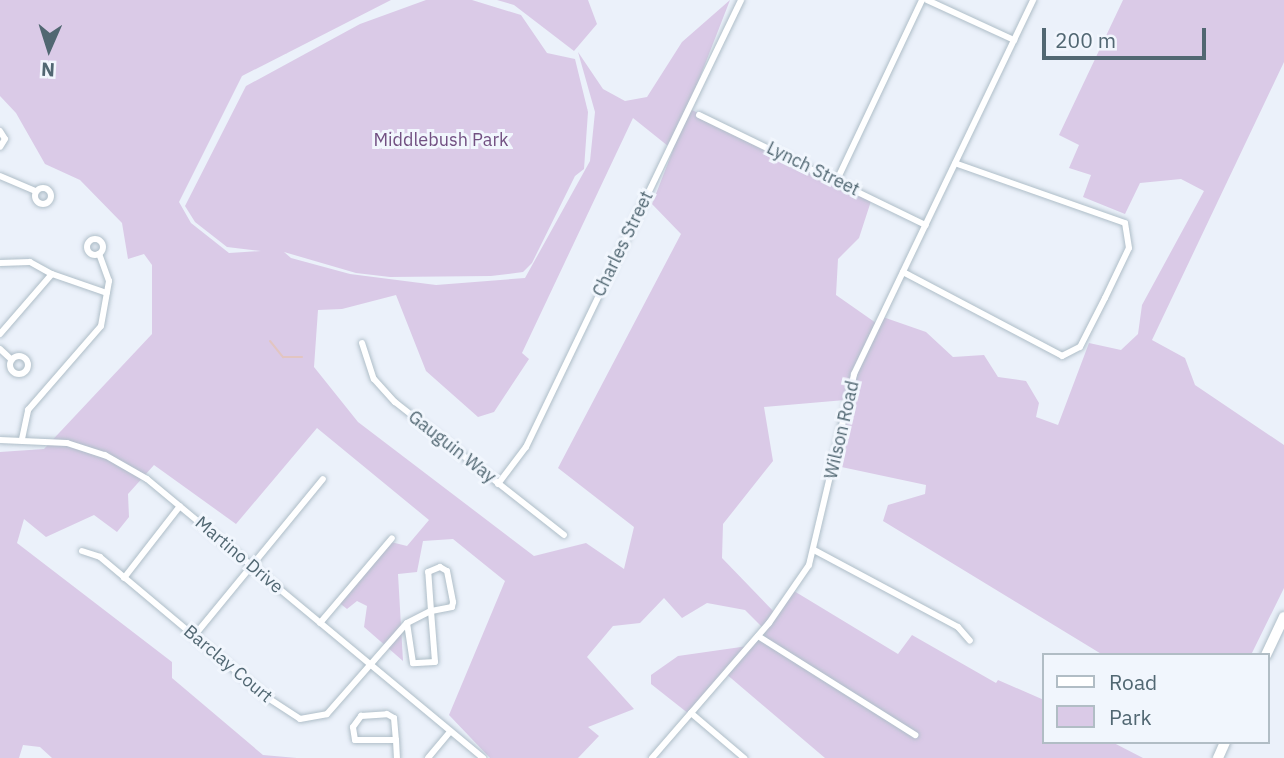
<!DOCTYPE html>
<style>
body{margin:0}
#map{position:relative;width:1284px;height:758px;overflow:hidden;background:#ebf1fa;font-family:"IBM Plex Sans",sans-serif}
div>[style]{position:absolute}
.green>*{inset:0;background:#dacae7}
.stream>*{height:2px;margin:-1px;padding:0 1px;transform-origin:1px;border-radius:1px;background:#e2c5c1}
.roads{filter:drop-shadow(0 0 2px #afbec8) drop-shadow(0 0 2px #afbec8)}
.street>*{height:6px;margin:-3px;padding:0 3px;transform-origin:3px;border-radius:3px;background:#fff}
.street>.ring{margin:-3px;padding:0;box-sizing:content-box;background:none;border:6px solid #fff;border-radius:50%}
.secondary>*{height:10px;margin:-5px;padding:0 5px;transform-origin:5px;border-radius:5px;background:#fff}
span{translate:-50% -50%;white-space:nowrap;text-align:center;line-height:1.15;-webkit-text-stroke:6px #f1f6fd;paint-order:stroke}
.park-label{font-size:18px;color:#725082}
.street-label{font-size:18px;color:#516772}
.legend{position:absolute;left:1042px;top:653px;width:228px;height:91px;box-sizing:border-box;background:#f1f6fd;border:2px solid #b1bdc5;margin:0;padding:9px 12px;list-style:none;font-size:21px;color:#516772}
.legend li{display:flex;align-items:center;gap:14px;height:35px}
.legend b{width:35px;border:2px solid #b1bdc5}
.north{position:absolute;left:14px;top:14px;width:70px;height:70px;-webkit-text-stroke:5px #f1f6fd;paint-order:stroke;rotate:183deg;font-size:19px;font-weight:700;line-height:28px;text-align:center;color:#516772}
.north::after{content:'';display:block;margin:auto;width:24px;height:32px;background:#516772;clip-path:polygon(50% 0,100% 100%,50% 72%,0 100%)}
.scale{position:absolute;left:1042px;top:28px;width:164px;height:32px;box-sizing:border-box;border:4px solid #516772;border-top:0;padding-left:9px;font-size:21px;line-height:24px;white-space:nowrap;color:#516772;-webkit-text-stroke:5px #f1f6fd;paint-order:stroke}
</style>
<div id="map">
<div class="green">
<div style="clip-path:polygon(evenodd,0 0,391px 0,242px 76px,179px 202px,191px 223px,229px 253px,261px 251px,227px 247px,195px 222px,185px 206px,246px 86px,360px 24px,426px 0,472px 0,521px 15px,547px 53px,575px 59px,588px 112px,584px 169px,575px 176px,532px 263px,523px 272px,491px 276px,390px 277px,356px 273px,284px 252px,291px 258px,350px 274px,436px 285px,525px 278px,590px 161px,595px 112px,578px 52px,603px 89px,625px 101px,647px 97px,682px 42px,730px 0,688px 108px,871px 201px,859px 238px,838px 259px,836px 295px,876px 323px,880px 316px,926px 332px,953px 357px,984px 355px,998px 377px,1026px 381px,1039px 403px,1036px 417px,1058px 425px,1089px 343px,1121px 350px,1138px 334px,1142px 305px,1204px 191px,1181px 179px,1140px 183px,1125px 214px,1083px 197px,1091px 175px,1069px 168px,1079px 145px,1059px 135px,1123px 0,1284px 0,1284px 62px,1152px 340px,1185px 358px,1195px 385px,1284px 445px,1284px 588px,1251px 655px,1103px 655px,883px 521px,888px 505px,925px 494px,926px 485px,832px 465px,845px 400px,764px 407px,773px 461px,723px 524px,722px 558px,775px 613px,794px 591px,898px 654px,912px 635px,996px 683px,998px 680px,1044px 700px,1044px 742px,1112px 742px,1143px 758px,825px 758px,725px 673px,689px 714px,651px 684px,651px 675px,678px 656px,748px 646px,763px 628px,745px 610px,707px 603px,682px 618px,664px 598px,640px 623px,613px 626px,587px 657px,634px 709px,588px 727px,599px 736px,578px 758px,490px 758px,449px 715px,505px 581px,453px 539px,423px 541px,417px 572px,398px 574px,403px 661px,364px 627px,367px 606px,357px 601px,347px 609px,337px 601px,387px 541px,407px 546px,429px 520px,317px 428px,236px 524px,154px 465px,128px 494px,129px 517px,117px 532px,94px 515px,46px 537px,24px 519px,17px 543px,172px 662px,172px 678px,263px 755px,297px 758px,52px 758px,40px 747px,23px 745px,19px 758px,0 758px,0 452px,44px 449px,152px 334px,152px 265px,144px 254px,128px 259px,122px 223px,80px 180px,45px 164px,16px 113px,0 96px,0 0,633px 118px,673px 150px,652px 204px,681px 234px,558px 468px,634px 527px,624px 569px,586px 543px,534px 556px,358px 422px,314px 367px,318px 310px,342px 309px,396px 295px,426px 371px,478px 417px,494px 412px,529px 359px,522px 353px,633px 118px)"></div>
<div style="clip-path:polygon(497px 0,588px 0,597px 24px,574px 51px,514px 5px)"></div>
</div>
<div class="stream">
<div style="left:270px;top:341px;width:21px;rotate:51deg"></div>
<div style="left:283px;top:357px;width:19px"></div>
</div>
<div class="roads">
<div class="street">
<div style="left:927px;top:0;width:96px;rotate:24.7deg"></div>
<div style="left:699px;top:115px;width:252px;rotate:25.9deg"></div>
<div style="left:0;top:131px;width:9px;rotate:58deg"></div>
<div style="left:5px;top:139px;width:9px;rotate:122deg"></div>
<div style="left:0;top:176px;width:39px;rotate:23deg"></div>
<div style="left:837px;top:180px;width:199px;rotate:-64.7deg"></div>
<div class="ring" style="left:35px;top:188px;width:10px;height:10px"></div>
<div class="ring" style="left:87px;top:239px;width:10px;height:10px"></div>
<div style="left:0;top:263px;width:30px;rotate:-2deg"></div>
<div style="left:30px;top:262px;width:25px;rotate:29deg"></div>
<div style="left:52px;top:274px;width:58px;rotate:19.1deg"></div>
<div style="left:903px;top:272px;width:180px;rotate:27.8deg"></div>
<div style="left:1062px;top:356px;width:20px;rotate:-27deg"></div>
<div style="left:1080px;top:347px;width:55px;rotate:-63deg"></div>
<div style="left:1105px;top:298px;width:55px;rotate:-64.4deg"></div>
<div style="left:1129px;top:248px;width:25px;rotate:-99deg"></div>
<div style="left:1125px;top:223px;width:180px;rotate:-160.6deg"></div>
<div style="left:0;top:334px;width:79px;rotate:-49.1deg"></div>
<div style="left:362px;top:343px;width:38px;rotate:72deg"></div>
<div style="left:374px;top:379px;width:31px;rotate:48deg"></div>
<div style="left:395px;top:402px;width:215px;rotate:38.2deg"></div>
<div style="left:0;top:349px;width:16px;rotate:43deg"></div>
<div class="ring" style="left:10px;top:356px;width:12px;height:12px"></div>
<div style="left:22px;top:439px;width:30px;rotate:-78deg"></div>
<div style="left:28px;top:410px;width:111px;rotate:-49deg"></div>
<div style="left:101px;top:326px;width:46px;rotate:-79.9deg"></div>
<div style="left:109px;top:281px;width:29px;rotate:-110deg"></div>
<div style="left:0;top:440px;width:67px;rotate:2.6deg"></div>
<div style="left:67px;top:443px;width:40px;rotate:18deg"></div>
<div style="left:105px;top:455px;width:48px;rotate:29.7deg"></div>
<div style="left:147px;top:479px;width:437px;rotate:39.7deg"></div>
<div style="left:498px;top:484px;width:46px;rotate:-52.9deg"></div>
<div style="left:526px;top:447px;width:496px;rotate:-64.3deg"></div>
<div style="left:814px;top:550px;width:163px;rotate:28.1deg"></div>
<div style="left:958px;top:627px;width:18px;rotate:49deg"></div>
<div style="left:82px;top:551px;width:19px;rotate:18deg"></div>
<div style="left:100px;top:557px;width:219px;rotate:40deg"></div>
<div style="left:268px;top:698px;width:38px;rotate:33deg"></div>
<div style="left:300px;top:719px;width:27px;rotate:-10deg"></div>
<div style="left:327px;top:714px;width:121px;rotate:-48.7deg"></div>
<div style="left:407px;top:623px;width:27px;rotate:-27deg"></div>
<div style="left:431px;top:611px;width:51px;rotate:85.5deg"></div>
<div style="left:435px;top:662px;width:22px;rotate:177deg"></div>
<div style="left:413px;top:663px;width:40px;rotate:-98.5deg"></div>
<div style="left:440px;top:567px;width:8px;rotate:30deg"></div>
<div style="left:447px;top:571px;width:32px;rotate:79deg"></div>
<div style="left:453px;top:602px;width:5px;rotate:101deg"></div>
<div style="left:452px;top:607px;width:21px;rotate:169deg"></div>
<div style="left:431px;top:611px;width:39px;rotate:-94deg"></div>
<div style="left:428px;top:572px;width:13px;rotate:-23deg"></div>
<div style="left:124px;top:578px;width:91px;rotate:-52.1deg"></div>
<div style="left:320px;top:623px;width:111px;rotate:-49.7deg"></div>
<div style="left:194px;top:636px;width:203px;rotate:-50.6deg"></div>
<div style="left:758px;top:636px;width:186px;rotate:32.2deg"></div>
<div style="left:691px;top:713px;width:70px;rotate:40.3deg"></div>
<div style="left:387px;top:714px;width:8px;rotate:30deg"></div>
<div style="left:394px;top:718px;width:22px;rotate:85deg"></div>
<div style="left:396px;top:740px;width:41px;rotate:180deg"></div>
<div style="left:355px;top:740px;width:13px;rotate:-99deg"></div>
<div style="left:353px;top:727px;width:14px;rotate:-54deg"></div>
<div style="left:361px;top:716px;width:26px;rotate:-4deg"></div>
<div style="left:396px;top:740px;width:18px;rotate:87deg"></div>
<div style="left:428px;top:758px;width:35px;rotate:-50deg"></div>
<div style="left:652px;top:758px;width:179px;rotate:-49.1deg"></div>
<div style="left:769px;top:623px;width:70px;rotate:-55.4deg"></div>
<div style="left:809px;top:565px;width:196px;rotate:-76.7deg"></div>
<div style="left:854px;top:374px;width:415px;rotate:-64.4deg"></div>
</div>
<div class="secondary">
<div style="left:1266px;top:655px;width:42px;rotate:-64.7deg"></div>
<div style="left:1218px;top:758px;width:17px;rotate:-66deg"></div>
</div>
</div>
<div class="park-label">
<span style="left:441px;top:140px">Middlebush Park</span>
</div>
<div class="street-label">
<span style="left:813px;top:169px;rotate:26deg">Lynch Street</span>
<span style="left:623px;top:244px;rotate:-64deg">Charles Street</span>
<span style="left:842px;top:430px;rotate:-77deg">Wilson Road</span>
<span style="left:452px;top:447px;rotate:38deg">Gauguin Way</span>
<span style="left:239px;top:555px;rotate:40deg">Martino Drive</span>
<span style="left:228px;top:664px;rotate:40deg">Barclay Court</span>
</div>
<ul class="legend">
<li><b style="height:9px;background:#fff"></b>Road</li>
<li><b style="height:19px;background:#dacae7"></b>Park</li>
</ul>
<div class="north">N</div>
<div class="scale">200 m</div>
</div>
